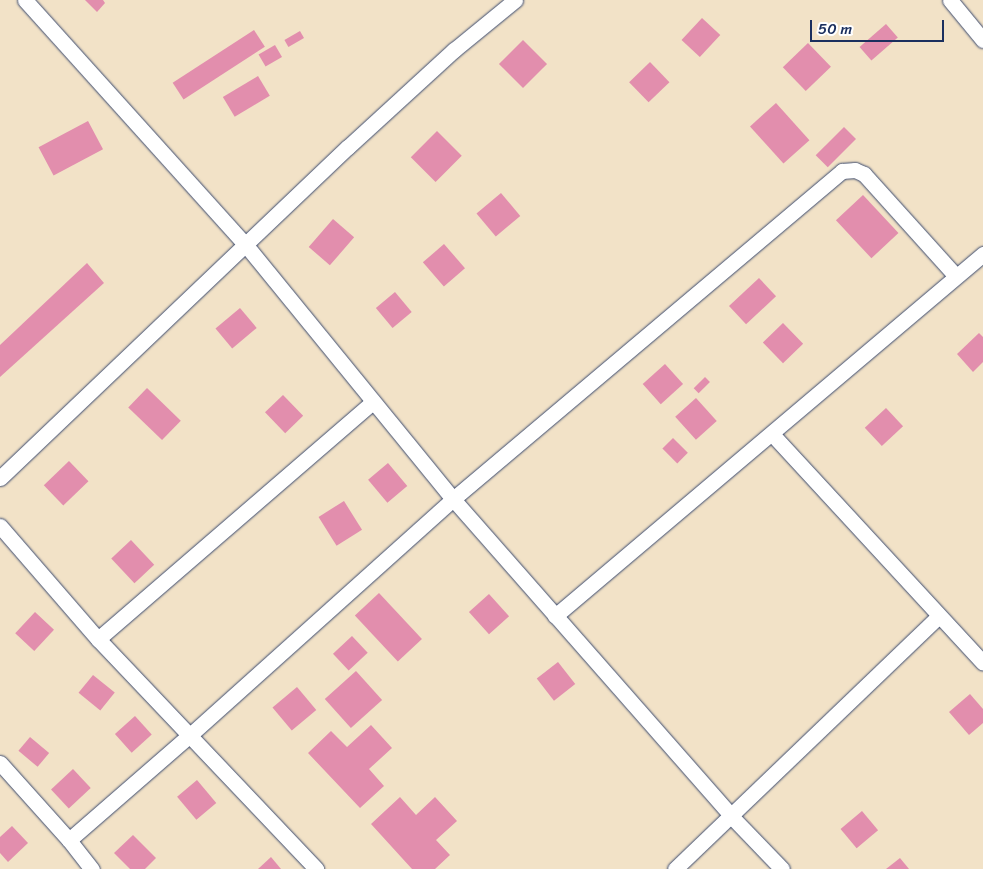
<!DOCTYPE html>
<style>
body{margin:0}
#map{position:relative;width:983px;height:869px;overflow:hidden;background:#f2e2c7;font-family:Sriracha,sans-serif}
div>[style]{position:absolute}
.building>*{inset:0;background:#e28ead;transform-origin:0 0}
.roads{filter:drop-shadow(0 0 1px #3b4a6e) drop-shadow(0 0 1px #3b4a6e)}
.minor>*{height:15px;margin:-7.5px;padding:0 7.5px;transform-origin:7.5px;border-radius:7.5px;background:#fff}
span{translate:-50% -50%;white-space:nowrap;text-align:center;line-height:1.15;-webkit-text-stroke:4px #fff;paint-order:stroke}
.scale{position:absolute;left:810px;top:20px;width:134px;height:22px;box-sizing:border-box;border:2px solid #1b2f5e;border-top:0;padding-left:6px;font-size:15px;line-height:18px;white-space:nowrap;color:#1b2f5e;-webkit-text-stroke:4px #fff;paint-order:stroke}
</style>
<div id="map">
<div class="building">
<div style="clip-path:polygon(85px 0,103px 0,105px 3px,97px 12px)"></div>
<div style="left:702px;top:18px;width:25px;height:30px;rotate:43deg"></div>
<div style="left:886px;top:24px;width:18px;height:35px;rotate:49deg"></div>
<div style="left:254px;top:30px;width:20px;height:97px;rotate:57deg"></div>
<div style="left:300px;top:31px;width:8px;height:18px;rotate:60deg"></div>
<div style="left:523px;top:40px;width:34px;height:34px;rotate:45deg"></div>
<div style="left:808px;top:43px;width:33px;height:35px;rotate:46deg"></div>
<div style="left:275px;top:45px;width:14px;height:19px;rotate:60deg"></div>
<div style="left:650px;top:62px;width:28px;height:29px;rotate:46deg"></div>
<div style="left:258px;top:76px;width:23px;height:41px;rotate:59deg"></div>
<div style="left:776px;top:103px;width:50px;height:35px;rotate:48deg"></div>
<div style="left:88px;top:121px;width:32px;height:56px;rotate:62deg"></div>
<div style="left:844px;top:127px;width:17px;height:40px;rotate:45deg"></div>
<div style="left:437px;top:131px;width:35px;height:37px;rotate:45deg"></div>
<div style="left:501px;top:193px;width:30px;height:32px;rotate:50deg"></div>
<div style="left:863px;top:195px;width:52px;height:37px;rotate:47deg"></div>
<div style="left:333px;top:219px;width:28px;height:37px;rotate:41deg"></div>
<div style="left:444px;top:244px;width:32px;height:28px;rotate:49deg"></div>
<div style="clip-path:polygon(87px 263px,104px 283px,0 377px,0 345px)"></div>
<div style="left:759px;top:278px;width:25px;height:41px;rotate:47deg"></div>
<div style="left:395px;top:292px;width:26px;height:25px;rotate:50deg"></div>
<div style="left:240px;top:308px;width:26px;height:32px;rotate:50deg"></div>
<div style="left:783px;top:323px;width:29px;height:28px;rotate:46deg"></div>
<div style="clip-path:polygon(979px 333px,983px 337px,983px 362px,973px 372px,957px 354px)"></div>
<div style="left:665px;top:364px;width:27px;height:30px;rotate:48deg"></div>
<div style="left:705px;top:377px;width:7px;height:16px;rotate:45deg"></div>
<div style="left:147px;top:388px;width:47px;height:27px;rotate:44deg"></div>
<div style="left:283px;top:395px;width:29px;height:25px;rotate:46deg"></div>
<div style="left:696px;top:398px;width:31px;height:28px;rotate:48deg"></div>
<div style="left:886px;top:408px;width:25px;height:29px;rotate:47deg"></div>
<div style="left:673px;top:438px;width:21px;height:15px;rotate:45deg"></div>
<div style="left:69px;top:461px;width:28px;height:35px;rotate:46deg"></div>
<div style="left:388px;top:463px;width:30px;height:26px;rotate:50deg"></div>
<div style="left:344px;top:501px;width:34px;height:30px;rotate:58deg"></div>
<div style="left:131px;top:540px;width:34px;height:27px;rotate:47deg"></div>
<div style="left:379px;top:593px;width:63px;height:33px;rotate:47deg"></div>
<div style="left:489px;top:594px;width:30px;height:27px;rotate:48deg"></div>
<div style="left:35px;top:612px;width:26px;height:29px;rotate:43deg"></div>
<div style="left:352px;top:636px;width:23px;height:26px;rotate:47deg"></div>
<div style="left:558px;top:662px;width:28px;height:27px;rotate:52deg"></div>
<div style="left:356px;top:671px;width:39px;height:42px;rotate:48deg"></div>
<div style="left:93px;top:675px;width:28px;height:23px;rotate:39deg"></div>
<div style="left:297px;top:687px;width:30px;height:32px;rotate:50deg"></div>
<div style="clip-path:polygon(970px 694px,983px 709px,983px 723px,969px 735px,949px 712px)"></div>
<div style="left:135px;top:716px;width:25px;height:27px;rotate:48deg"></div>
<div style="clip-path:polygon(371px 725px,392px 748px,369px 769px,384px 786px,360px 808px,308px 753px,331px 731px,347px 747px)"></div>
<div style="left:30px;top:737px;width:25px;height:18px;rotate:40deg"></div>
<div style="left:73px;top:769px;width:26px;height:30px;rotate:47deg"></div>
<div style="left:197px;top:780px;width:30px;height:26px;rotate:50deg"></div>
<div style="clip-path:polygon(400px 797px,416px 815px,435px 797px,457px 821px,436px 840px,450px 855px,435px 869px,412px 869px,371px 824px)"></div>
<div style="left:862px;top:811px;width:25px;height:28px;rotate:50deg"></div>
<div style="clip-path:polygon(12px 826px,28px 843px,8px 862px,0 853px,0 837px)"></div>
<div style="clip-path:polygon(133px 835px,156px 858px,145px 869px,130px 869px,114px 853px)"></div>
<div style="clip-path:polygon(271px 857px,281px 869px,258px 869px)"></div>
<div style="clip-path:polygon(900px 858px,909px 869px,886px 869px)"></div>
</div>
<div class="roads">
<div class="minor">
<div style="left:25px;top:0;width:329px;rotate:48deg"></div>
<div style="left:245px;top:244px;width:329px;rotate:50.8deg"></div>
<div style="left:453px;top:499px;width:423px;rotate:48.7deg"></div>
<div style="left:732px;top:817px;width:72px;rotate:46.1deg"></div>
<div style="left:950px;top:0;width:52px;rotate:50.5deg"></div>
<div style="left:772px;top:434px;width:311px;rotate:47.3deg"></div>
<div style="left:0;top:478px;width:480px;rotate:-43.6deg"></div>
<div style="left:348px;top:147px;width:144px;rotate:-42.5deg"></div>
<div style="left:454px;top:50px;width:79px;rotate:-39.3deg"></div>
<div style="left:0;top:526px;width:150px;rotate:49.1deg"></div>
<div style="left:98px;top:639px;width:317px;rotate:46.5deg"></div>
<div style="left:555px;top:616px;width:561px;rotate:-40.22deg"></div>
<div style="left:98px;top:639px;width:363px;rotate:-40.8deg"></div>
<div style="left:0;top:763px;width:103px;rotate:48.1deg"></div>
<div style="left:69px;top:840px;width:37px;rotate:52deg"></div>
<div style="left:69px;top:840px;width:160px;rotate:-41deg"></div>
<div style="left:190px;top:735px;width:353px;rotate:-41.9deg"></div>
<div style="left:453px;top:499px;width:509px;rotate:-40.14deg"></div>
<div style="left:842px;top:171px;width:13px;rotate:-4deg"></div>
<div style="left:855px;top:170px;width:10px;rotate:24deg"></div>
<div style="left:864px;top:174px;width:137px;rotate:48deg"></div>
<div style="left:675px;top:869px;width:364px;rotate:-43.8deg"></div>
</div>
</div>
<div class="scale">50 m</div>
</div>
